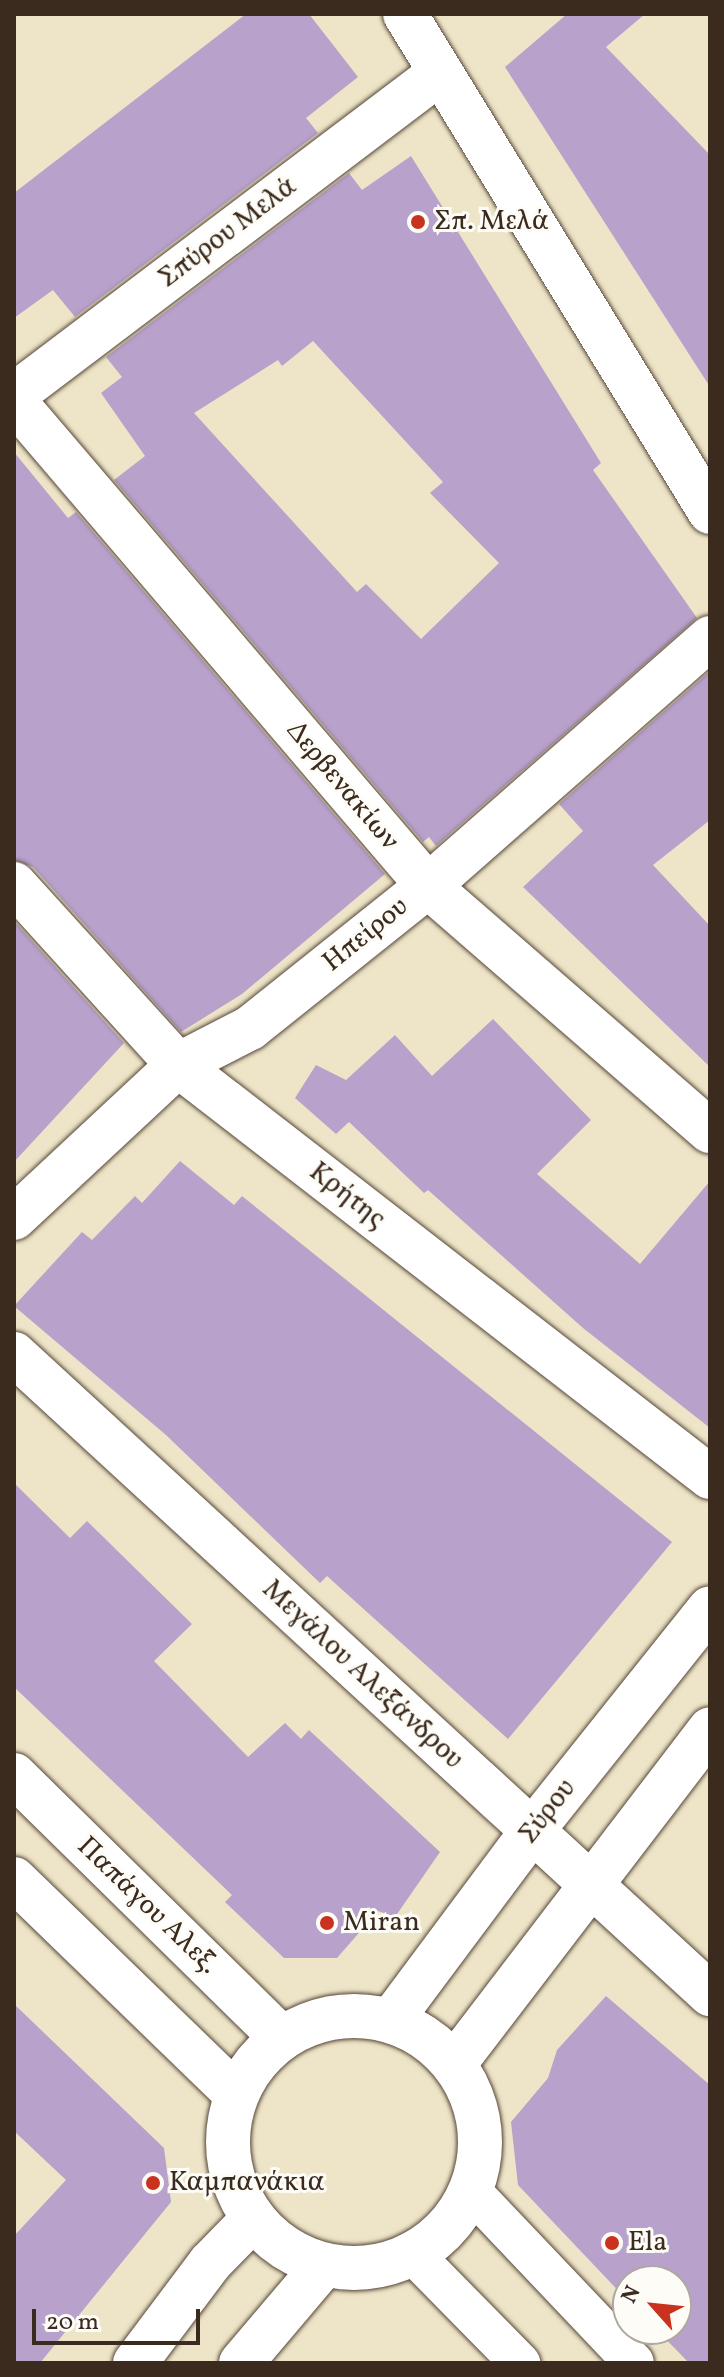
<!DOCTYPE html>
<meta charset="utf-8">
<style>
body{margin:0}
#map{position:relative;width:724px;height:2377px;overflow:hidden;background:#eee5c8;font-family:Vollkorn,serif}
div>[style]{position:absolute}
.building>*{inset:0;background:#b8a1cb}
.roads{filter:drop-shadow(0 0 2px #564638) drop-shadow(0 0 2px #564638)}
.pedestrian>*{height:40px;margin:-20px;padding:0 20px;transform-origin:20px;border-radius:20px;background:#fff}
.minor>*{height:44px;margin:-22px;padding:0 22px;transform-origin:22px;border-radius:22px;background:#fff}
.minor>.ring{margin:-22px;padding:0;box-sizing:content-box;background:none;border:44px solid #fff;border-radius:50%}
.dots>*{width:22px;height:22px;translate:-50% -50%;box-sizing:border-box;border:4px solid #fdfcf7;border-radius:50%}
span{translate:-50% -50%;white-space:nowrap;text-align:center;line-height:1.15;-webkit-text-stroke:6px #fdfcf7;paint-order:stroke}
.poi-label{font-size:28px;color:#3b2a1e}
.left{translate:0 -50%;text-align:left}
.street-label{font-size:28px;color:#3b2a1e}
.frame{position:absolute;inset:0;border:16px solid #3b2a1e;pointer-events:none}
.north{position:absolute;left:612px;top:2265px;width:80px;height:80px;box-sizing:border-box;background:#fdfcf7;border:2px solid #afa8a0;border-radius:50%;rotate:297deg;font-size:22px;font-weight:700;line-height:32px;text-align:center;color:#3b2a1e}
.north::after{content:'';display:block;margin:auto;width:28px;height:36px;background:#c8321e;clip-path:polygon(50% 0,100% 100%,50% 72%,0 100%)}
.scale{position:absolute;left:32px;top:2309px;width:168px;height:36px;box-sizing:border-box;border:4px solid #3b2a1e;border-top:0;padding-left:10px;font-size:24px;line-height:28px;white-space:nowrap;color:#3b2a1e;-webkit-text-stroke:6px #fdfcf7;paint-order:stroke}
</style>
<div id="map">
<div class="building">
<div style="clip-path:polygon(246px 14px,309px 14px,358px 77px,306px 118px,318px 133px,75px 317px,53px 290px,14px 318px,14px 193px)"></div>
<div style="clip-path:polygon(567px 14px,645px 14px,606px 47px,710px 155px,710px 387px,505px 67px)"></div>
<div style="clip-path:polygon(evenodd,411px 156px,601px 463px,593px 470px,697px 618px,436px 846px,429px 837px,423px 842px,114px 480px,145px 456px,101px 393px,122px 377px,106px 357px,349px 173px,362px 190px,411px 156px,313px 341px,443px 482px,430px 493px,499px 563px,421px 639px,366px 584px,357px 592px,194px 413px,278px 360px,282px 366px,313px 341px)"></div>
<div style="clip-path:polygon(14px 452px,68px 518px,76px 512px,385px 874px,242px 994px,181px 1032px,33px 867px,14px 860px)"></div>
<div style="clip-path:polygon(710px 671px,710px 820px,653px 865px,710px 926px,710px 1067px,523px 887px,583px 831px,559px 804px)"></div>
<div style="clip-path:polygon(14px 921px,124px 1043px,14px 1162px)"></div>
<div style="clip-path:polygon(493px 1019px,591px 1120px,537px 1174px,640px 1264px,710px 1181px,710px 1428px,583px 1328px,428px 1190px,424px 1193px,349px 1122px,336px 1134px,295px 1098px,316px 1065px,346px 1080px,395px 1035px,432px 1076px)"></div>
<div style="clip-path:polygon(180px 1161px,234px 1205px,242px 1196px,672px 1542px,508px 1739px,327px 1576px,320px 1583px,166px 1435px,14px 1306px,82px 1232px,92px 1240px,135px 1196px,142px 1203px)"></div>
<div style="clip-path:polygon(14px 1483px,70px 1538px,87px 1521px,192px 1624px,154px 1661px,248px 1757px,285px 1723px,301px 1739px,309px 1730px,440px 1852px,395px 1917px,378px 1911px,337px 1958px,284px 1958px,225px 1902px,232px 1895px,14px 1687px)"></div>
<div style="clip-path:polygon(606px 1996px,710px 2085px,710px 2363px,689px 2363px,656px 2329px,676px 2329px,676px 2281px,628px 2281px,628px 2301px,518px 2185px,511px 2122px,548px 2078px,557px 2050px)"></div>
<div style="clip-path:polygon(14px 2004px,164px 2148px,171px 2202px,40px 2363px,14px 2363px,14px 2236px,66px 2180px,14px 2131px)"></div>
</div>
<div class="roads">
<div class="pedestrian">
<div style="left:470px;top:2190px;width:238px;rotate:46.5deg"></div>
<div style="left:411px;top:2252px;width:156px;rotate:45.5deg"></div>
</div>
<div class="minor">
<div style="left:405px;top:14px;width:584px;rotate:58.51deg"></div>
<div style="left:14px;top:395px;width:535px;rotate:-37.11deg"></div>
<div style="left:14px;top:401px;width:638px;rotate:49.52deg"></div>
<div style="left:428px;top:886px;width:374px;rotate:41deg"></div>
<div style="left:14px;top:884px;width:244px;rotate:47.8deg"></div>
<div style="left:178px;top:1065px;width:673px;rotate:37.76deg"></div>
<div style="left:14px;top:1218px;width:224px;rotate:-43deg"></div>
<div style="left:178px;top:1065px;width:81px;rotate:-27.2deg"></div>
<div style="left:250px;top:1028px;width:228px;rotate:-38.6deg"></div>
<div style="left:428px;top:886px;width:376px;rotate:-41.3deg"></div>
<div style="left:14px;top:1354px;width:946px;rotate:42.6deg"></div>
<div style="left:14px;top:1775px;width:373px;rotate:44.5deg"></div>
<div style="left:14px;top:1879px;width:310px;rotate:44.1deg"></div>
<div class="ring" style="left:228px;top:2016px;width:208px;height:208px"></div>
<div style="left:392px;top:2019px;width:234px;rotate:-53.3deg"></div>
<div style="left:532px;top:1831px;width:285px;rotate:-51.4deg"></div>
<div style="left:455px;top:2063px;width:420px;rotate:-52.6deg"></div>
<div style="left:135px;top:2363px;width:125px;rotate:-53.1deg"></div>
<div style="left:210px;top:2263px;width:62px;rotate:-45.7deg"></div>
<div style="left:241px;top:2363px;width:128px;rotate:-49.7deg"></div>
</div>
</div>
<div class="dots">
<div style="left:418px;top:222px;background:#c8321e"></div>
<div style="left:327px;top:1923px;background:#c8321e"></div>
<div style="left:153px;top:2183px;background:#c8321e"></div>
<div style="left:612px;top:2243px;background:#c8321e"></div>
</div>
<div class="poi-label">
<span class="left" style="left:434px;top:222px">Σπ. Μελά</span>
<span class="left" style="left:343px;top:1923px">Miran</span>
<span class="left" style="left:169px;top:2183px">Καμπανάκια</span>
<span class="left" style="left:628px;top:2243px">Ela</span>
</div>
<div class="street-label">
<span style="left:228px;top:233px;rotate:-37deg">Σπύρου Μελά</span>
<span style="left:342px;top:786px;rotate:50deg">Δερβενακίων</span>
<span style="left:366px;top:935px;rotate:-39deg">Ηπείρου</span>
<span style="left:347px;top:1196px;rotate:38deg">Κρήτης</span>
<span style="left:362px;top:1675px;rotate:43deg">Μεγάλου Αλεξάνδρου</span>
<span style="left:548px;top:1812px;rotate:-52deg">Σύρου</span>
<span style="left:147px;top:1906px;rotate:44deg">Παπάγου Αλεξ.</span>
</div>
<div class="frame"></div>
<div class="north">N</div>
<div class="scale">20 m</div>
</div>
